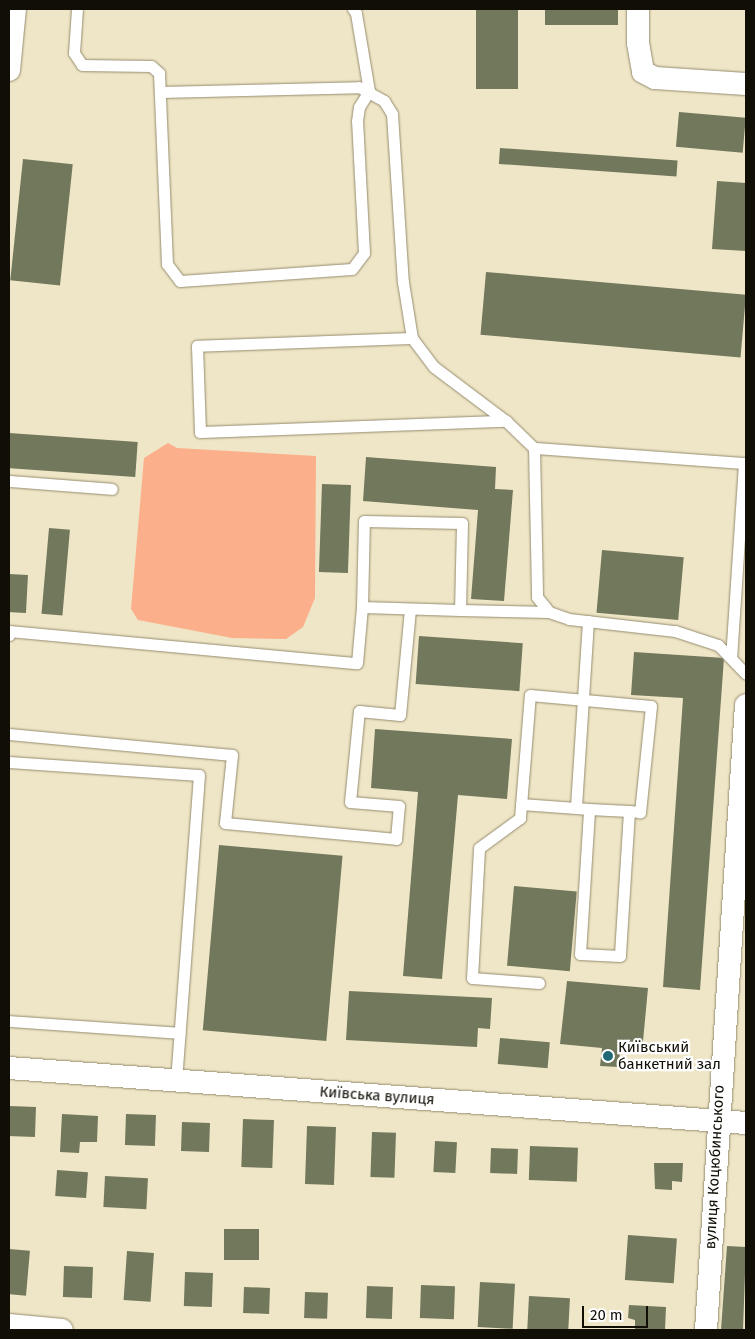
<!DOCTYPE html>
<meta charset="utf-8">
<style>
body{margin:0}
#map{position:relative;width:755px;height:1339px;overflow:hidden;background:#efe6c7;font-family:"Fira Sans",sans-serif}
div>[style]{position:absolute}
.green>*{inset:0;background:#fcaf8b}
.building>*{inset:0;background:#72785c;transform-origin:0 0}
.roads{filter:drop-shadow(0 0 1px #958c6f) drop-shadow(0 0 1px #958c6f)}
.service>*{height:11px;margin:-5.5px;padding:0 5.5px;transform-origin:5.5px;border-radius:5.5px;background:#fff}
.minor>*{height:22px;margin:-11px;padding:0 11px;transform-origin:11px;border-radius:11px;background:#fff}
.dots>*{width:14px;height:14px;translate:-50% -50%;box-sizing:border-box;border:2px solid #fff;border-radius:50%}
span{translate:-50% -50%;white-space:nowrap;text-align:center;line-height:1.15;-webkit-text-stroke:4.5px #fff;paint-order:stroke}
.poi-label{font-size:15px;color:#110e05}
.left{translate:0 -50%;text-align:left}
.street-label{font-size:15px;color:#110e05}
.frame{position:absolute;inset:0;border:10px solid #110e05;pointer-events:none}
.scale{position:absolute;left:582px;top:1306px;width:66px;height:22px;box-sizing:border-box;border:2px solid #110e05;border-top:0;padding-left:6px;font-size:15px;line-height:18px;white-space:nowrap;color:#110e05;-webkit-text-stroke:4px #fff;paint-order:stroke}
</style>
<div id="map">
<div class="green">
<div style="clip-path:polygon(168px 443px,177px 448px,316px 456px,315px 598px,303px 627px,286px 639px,232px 638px,138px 620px,131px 609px,144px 458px)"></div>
</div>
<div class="building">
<div style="left:476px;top:9px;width:42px;height:80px"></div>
<div style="left:545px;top:9px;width:73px;height:16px"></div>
<div style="left:679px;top:112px;width:67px;height:35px;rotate:5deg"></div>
<div style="left:500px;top:148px;width:178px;height:16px;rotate:4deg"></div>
<div style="left:23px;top:159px;width:50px;height:122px;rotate:6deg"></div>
<div style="clip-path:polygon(717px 181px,746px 183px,746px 251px,712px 249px)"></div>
<div style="left:486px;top:272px;width:261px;height:63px;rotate:5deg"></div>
<div style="left:9px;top:433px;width:129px;height:35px;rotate:4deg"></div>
<div style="clip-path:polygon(366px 457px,496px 467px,495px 489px,513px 490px,504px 601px,471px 599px,478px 510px,363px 501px)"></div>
<div style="left:322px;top:484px;width:29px;height:88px;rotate:2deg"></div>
<div style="left:49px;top:528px;width:21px;height:86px;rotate:5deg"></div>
<div style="left:602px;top:550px;width:82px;height:63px;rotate:5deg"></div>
<div style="left:9px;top:574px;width:19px;height:38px;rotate:3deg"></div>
<div style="left:419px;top:636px;width:104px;height:48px;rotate:4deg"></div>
<div style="clip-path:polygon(634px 652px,724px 658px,700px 990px,663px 987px,683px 698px,631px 695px)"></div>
<div style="clip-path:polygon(375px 729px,512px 739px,507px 799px,458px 795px,442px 979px,403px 976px,418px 792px,371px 788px)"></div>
<div style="left:219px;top:845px;width:124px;height:186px;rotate:5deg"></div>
<div style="left:514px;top:886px;width:63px;height:80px;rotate:5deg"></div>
<div style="clip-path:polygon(567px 981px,648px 988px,642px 1052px,620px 1050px,619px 1067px,600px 1066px,602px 1048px,560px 1044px)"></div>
<div style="clip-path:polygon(349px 991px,492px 998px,490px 1029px,478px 1028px,477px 1047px,346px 1040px)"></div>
<div style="left:500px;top:1038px;width:50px;height:26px;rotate:5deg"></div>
<div style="left:9px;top:1106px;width:27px;height:30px;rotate:2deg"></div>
<div style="clip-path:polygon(62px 1114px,98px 1116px,97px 1142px,80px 1142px,79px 1153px,60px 1152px)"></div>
<div style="left:126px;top:1114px;width:30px;height:31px;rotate:2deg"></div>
<div style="left:243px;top:1119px;width:31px;height:48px;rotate:2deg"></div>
<div style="left:182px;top:1122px;width:28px;height:29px;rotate:2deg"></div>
<div style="left:307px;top:1126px;width:29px;height:58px;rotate:2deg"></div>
<div style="left:372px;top:1132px;width:24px;height:45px;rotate:2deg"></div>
<div style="left:435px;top:1141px;width:22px;height:31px;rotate:3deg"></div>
<div style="left:530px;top:1146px;width:48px;height:34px;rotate:2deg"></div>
<div style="left:491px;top:1148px;width:27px;height:25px;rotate:2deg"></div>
<div style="clip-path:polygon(654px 1163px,683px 1163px,682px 1182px,672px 1181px,672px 1190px,655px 1189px)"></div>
<div style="left:57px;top:1170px;width:31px;height:26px;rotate:4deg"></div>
<div style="left:105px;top:1176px;width:43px;height:31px;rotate:3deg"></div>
<div style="left:224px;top:1229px;width:35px;height:31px"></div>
<div style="left:628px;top:1235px;width:49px;height:45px;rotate:4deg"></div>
<div style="clip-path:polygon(727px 1246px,746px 1247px,743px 1330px,721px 1330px)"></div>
<div style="left:9px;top:1249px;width:21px;height:45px;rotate:5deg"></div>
<div style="left:127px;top:1251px;width:27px;height:49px;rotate:4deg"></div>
<div style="left:64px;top:1266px;width:29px;height:31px;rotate:2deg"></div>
<div style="left:185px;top:1272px;width:28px;height:34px;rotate:2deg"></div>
<div style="left:480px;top:1282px;width:35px;height:45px;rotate:3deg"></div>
<div style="left:421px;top:1285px;width:34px;height:33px;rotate:2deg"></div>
<div style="left:367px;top:1286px;width:26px;height:32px;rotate:2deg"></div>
<div style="left:244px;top:1287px;width:26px;height:26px;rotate:2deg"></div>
<div style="left:305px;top:1292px;width:23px;height:26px;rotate:2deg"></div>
<div style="left:529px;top:1296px;width:41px;height:34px;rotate:3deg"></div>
<div style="clip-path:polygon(629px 1305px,666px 1307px,665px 1330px,635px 1330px,635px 1320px,628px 1318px)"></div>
</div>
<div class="roads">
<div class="service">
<div style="left:77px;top:9px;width:44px;rotate:93.9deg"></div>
<div style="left:74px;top:53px;width:14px;rotate:56deg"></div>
<div style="left:82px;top:65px;width:69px;rotate:0.8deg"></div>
<div style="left:151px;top:66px;width:11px;rotate:41deg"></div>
<div style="left:159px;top:73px;width:191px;rotate:87.6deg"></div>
<div style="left:167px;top:264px;width:21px;rotate:53deg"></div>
<div style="left:180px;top:281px;width:172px;rotate:-4deg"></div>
<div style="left:352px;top:269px;width:20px;rotate:-53deg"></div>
<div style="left:364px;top:253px;width:132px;rotate:-93deg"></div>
<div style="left:357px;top:121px;width:14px;rotate:-82deg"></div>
<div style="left:359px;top:107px;width:19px;rotate:-58deg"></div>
<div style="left:369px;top:91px;width:79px;rotate:-99.5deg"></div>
<div style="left:356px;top:13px;width:5px;rotate:-127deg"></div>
<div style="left:161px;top:92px;width:198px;rotate:-1.4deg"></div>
<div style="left:359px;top:87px;width:29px;rotate:29deg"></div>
<div style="left:384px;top:101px;width:15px;rotate:58deg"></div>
<div style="left:392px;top:114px;width:168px;rotate:86.3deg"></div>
<div style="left:403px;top:282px;width:57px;rotate:80.9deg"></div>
<div style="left:412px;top:338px;width:36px;rotate:53deg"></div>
<div style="left:434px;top:367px;width:90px;rotate:36.9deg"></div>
<div style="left:506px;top:421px;width:39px;rotate:44deg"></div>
<div style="left:534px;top:448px;width:149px;rotate:88.8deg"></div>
<div style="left:537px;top:597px;width:19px;rotate:51deg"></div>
<div style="left:549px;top:612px;width:21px;rotate:19deg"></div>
<div style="left:569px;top:619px;width:107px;rotate:6.5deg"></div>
<div style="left:675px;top:631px;width:45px;rotate:18deg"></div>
<div style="left:718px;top:645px;width:40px;rotate:46deg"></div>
<div style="left:412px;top:338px;width:215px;rotate:177.9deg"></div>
<div style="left:197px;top:346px;width:86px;rotate:88deg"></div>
<div style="left:200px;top:432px;width:306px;rotate:-2.1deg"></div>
<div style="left:534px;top:448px;width:211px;rotate:4.1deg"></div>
<div style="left:744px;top:463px;width:194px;rotate:93.8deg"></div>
<div style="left:9px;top:481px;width:103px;rotate:4.4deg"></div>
<div style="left:460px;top:610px;width:98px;rotate:-178.2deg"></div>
<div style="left:362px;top:607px;width:86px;rotate:-88.7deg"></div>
<div style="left:364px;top:521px;width:98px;rotate:1.2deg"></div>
<div style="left:462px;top:523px;width:87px;rotate:91.3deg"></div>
<div style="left:460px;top:610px;width:89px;rotate:1.3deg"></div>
<div style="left:588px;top:621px;width:187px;rotate:93.7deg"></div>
<div style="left:576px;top:808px;width:13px;rotate:4deg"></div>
<div style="left:589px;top:809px;width:40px;rotate:2.9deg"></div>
<div style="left:629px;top:811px;width:145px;rotate:93.6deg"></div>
<div style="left:620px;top:956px;width:40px;rotate:-177.1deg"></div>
<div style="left:580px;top:954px;width:145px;rotate:-86.4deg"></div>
<div style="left:9px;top:635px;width:4px;rotate:-90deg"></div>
<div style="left:9px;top:631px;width:349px;rotate:5.3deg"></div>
<div style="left:357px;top:663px;width:56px;rotate:-84.9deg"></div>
<div style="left:9px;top:734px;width:224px;rotate:5.4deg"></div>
<div style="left:232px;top:755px;width:68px;rotate:95.9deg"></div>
<div style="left:225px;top:823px;width:172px;rotate:5.3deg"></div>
<div style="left:396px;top:839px;width:33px;rotate:-85deg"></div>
<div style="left:399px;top:806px;width:49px;rotate:-175.3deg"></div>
<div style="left:350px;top:802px;width:91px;rotate:-84.4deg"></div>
<div style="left:359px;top:711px;width:41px;rotate:5.6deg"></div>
<div style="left:400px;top:715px;width:106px;rotate:-84.6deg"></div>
<div style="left:9px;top:762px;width:190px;rotate:3.9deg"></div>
<div style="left:199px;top:775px;width:307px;rotate:94.3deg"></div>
<div style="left:521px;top:804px;width:55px;rotate:4.2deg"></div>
<div style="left:539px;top:983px;width:67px;rotate:-175.7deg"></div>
<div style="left:472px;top:978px;width:130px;rotate:-86.9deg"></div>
<div style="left:479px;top:848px;width:51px;rotate:-36.2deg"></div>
<div style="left:520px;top:818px;width:123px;rotate:-85.4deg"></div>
<div style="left:530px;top:695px;width:121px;rotate:5.2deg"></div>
<div style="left:651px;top:706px;width:107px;rotate:95.9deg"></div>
<div style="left:640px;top:812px;width:11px;rotate:-175deg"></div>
<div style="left:9px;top:1021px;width:171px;rotate:4deg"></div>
</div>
<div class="minor">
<div style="left:638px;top:9px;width:34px;rotate:90deg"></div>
<div style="left:638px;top:43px;width:29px;rotate:80deg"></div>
<div style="left:643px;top:72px;width:13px;rotate:27deg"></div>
<div style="left:655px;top:78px;width:91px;rotate:3.8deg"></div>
<div style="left:9px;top:70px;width:61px;rotate:-84.4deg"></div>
<div style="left:9px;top:1068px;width:739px;rotate:4.27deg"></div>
<div style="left:9px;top:1325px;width:53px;rotate:5.4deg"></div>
<div style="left:706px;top:1330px;width:626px;rotate:-86.34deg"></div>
</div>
</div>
<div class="dots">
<div style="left:608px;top:1056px;background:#206875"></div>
</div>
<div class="poi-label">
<span class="left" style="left:618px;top:1056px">Київський<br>банкетний зал</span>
</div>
<div class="street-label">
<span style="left:377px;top:1096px;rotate:4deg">Київська вулиця</span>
<span style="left:715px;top:1167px;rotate:-87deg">вулиця Коцюбинського</span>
</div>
<div class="frame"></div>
<div class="scale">20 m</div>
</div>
